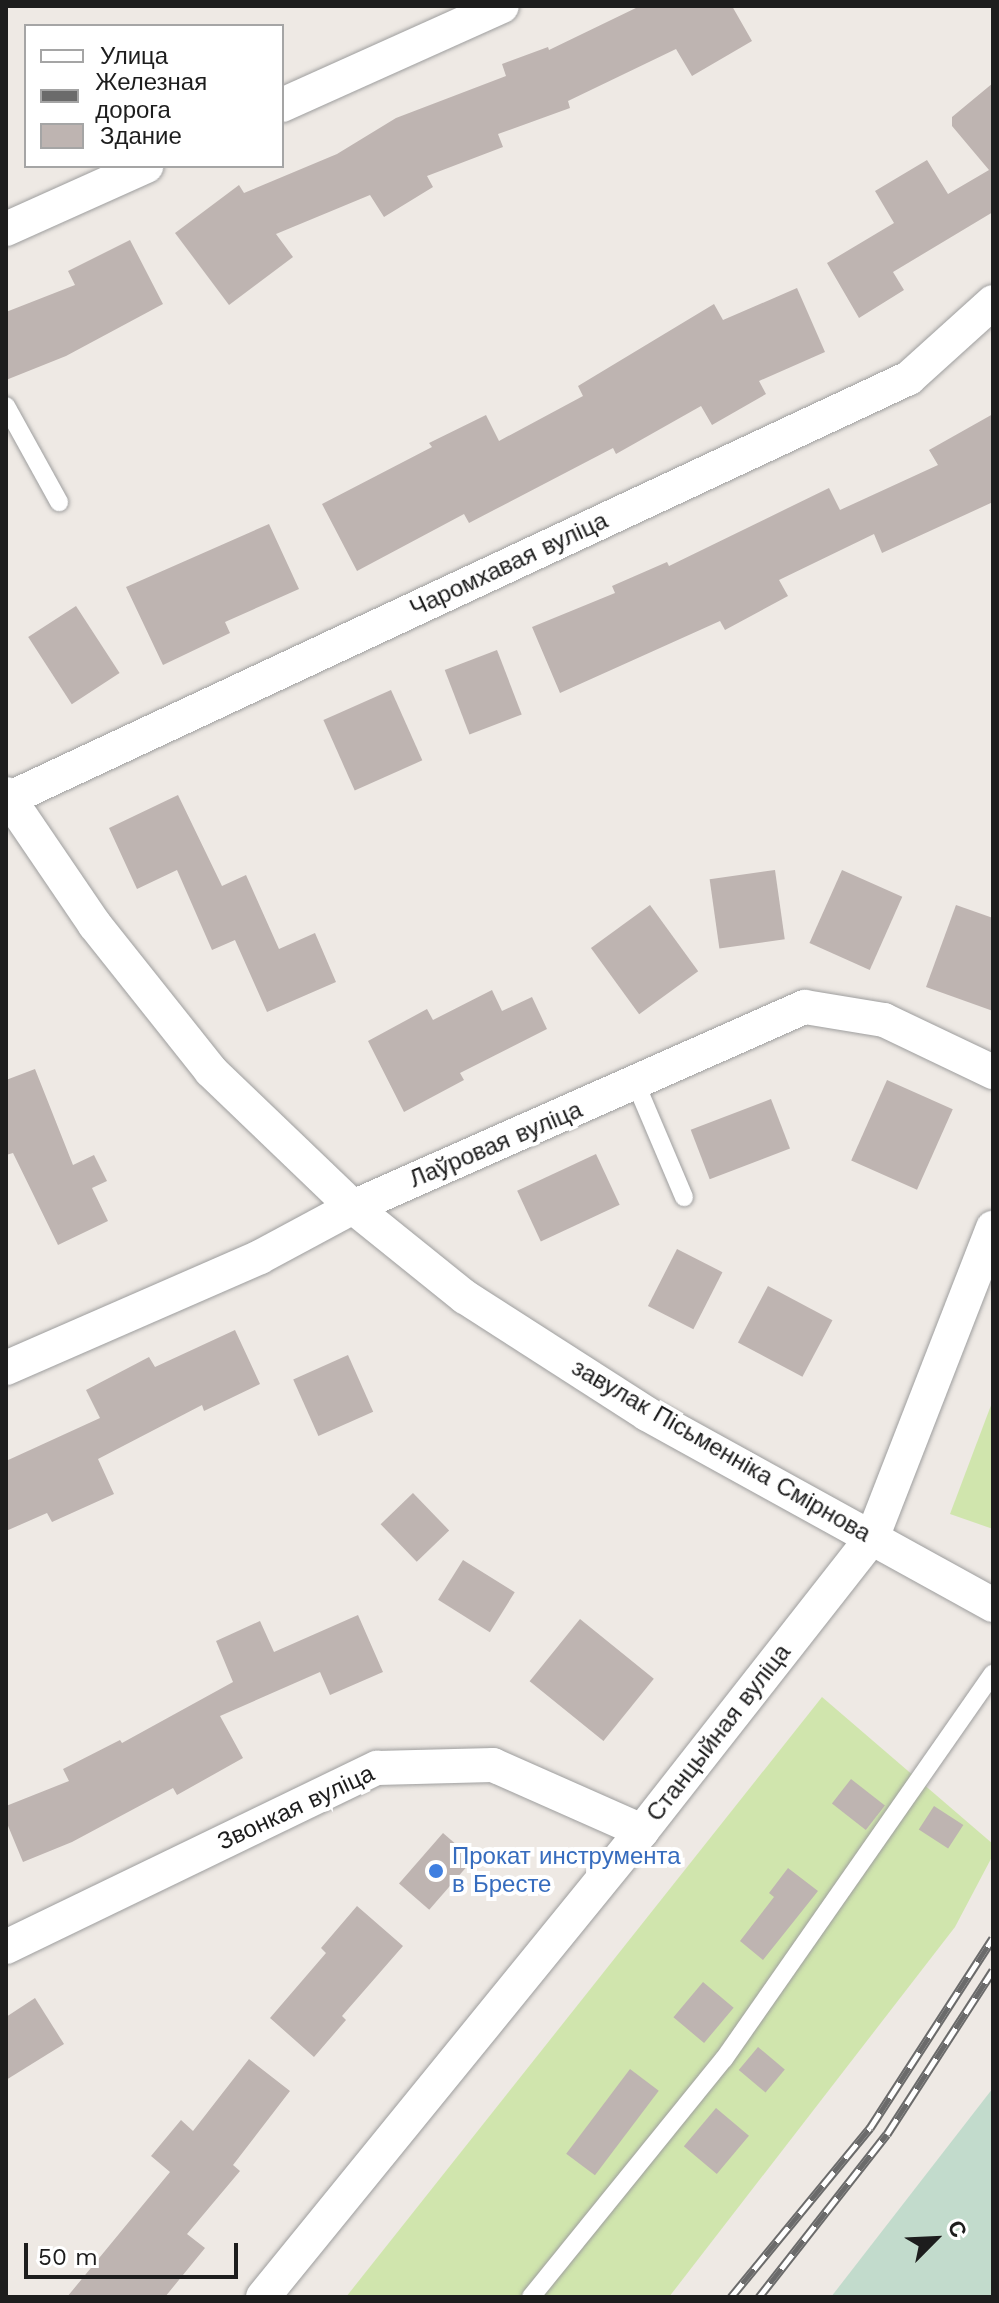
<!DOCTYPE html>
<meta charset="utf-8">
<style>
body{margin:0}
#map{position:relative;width:999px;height:2303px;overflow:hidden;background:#eee9e4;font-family:"Work Sans",sans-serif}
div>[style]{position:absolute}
.grass>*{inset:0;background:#d0e5ad}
.wetland>*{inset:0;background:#c2dbcc}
.building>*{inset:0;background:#beb4b1;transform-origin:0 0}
.roads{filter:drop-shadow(0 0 2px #9e9e9e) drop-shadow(0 0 2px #9e9e9e)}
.lane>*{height:18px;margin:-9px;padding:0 9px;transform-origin:9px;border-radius:9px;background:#fff}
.street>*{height:34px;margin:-17px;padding:0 17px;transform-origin:17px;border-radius:17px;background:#fff}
.rail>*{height:9px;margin-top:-4.5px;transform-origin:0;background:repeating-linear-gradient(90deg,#fff 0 18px,#6b6b6b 0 36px);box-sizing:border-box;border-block:2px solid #6b6b6b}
.dots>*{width:22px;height:22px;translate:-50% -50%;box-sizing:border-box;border:4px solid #fff;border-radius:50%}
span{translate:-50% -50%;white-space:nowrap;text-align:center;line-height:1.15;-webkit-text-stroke:8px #fff;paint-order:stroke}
.street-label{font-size:24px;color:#1d1d1d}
.shop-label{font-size:24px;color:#366cbe}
.left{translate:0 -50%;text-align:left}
.frame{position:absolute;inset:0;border:8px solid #1d1d1d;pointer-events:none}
.legend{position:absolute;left:24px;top:24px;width:260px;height:144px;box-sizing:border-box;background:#fff;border:2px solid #a5a5a5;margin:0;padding:10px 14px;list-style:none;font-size:24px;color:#1d1d1d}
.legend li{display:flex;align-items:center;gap:16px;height:40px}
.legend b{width:40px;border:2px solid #a5a5a5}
.north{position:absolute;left:895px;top:2199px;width:80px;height:80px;-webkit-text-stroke:6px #fff;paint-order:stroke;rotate:66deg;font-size:22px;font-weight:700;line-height:32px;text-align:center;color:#1d1d1d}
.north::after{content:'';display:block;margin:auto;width:28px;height:36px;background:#1d1d1d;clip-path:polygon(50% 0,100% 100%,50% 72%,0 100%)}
.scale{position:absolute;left:24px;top:2243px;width:214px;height:36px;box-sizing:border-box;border:4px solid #1d1d1d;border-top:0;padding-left:10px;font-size:24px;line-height:28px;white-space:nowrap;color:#1d1d1d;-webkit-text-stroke:6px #fff;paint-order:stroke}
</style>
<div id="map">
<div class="grass">
<div style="clip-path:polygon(993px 1400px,993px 1529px,950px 1514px)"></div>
<div style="clip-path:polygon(822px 1697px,993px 1844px,993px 1855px,955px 1927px,669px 2297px,346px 2297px)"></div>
</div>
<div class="wetland">
<div style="clip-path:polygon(993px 2088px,993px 2297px,831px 2297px)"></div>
</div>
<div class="building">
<div style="clip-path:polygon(640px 6px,732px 6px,752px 41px,692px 76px,676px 49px,568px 101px,570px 108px,498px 134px,503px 147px,427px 176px,433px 187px,384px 217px,370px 195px,276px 234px,293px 257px,229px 305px,175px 233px,239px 185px,244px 193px,337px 154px,396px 118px,506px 76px,502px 64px,548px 47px,549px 50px)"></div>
<div style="clip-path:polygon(993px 83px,993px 212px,893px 272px,904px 290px,859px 318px,827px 263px,894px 223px,875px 191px,927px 160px,948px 194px,989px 170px,952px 126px,952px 117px)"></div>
<div style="clip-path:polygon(130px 240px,163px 304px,66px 356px,6px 380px,6px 312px,75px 285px,68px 271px)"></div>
<div style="clip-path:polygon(797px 288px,825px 352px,759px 381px,766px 394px,712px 425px,701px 406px,616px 454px,613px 448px,469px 523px,464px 514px,357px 571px,322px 504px,432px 447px,429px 443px,486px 415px,499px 441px,583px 396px,578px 386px,714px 304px,723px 320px)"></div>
<div style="clip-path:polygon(993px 414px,993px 502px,882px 553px,874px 534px,779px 580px,788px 596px,725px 630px,720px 621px,560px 693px,532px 627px,615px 593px,612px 586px,667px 562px,669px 566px,829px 488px,840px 510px,938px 465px,929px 450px)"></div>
<div style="clip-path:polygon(269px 524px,299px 589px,225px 622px,230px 633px,163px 665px,126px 587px)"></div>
<div style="left:76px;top:606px;width:80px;height:57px;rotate:57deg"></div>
<div style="left:497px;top:650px;width:69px;height:56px;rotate:69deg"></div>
<div style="left:391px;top:690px;width:77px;height:74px;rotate:66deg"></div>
<div style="clip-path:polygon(178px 795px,222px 886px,246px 875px,279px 949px,315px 933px,336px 982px,267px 1012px,235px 940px,212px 950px,177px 870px,137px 889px,109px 828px)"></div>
<div style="left:775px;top:870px;width:70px;height:66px;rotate:82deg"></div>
<div style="left:842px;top:870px;width:66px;height:80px;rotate:24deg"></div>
<div style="left:650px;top:905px;width:82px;height:73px;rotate:54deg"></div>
<div style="clip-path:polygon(956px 905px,993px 918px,993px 1011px,926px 987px)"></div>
<div style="clip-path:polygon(492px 990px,502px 1011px,532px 997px,547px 1029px,460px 1073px,464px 1080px,404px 1112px,368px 1041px,427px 1009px,433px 1020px)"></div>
<div style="clip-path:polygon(35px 1069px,73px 1165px,94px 1155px,107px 1181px,92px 1188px,108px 1221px,58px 1245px,13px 1153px,6px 1155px,6px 1080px)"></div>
<div style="left:887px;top:1080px;width:72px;height:88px;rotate:24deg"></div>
<div style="left:771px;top:1099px;width:53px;height:86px;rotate:69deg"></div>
<div style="left:596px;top:1154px;width:56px;height:87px;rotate:65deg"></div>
<div style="left:677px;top:1249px;width:51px;height:64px;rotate:27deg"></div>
<div style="left:768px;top:1286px;width:73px;height:64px;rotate:28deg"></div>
<div style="clip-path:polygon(235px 1330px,260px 1384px,204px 1411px,202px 1405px,98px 1459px,114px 1494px,52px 1522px,47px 1513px,6px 1531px,6px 1461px,100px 1418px,86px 1390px,149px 1357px,155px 1367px)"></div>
<div style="left:348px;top:1355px;width:62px;height:60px;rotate:66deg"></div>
<div style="left:413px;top:1493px;width:52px;height:45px;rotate:46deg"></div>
<div style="left:463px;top:1560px;width:61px;height:47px;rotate:32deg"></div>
<div style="clip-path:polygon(358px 1615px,383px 1672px,330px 1695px,320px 1672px,220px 1716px,243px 1758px,177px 1795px,173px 1788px,72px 1842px,23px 1862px,6px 1821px,6px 1806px,69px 1781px,63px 1769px,120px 1740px,122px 1743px,233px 1682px,216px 1641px,260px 1621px,274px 1652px)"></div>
<div style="left:580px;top:1619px;width:95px;height:80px;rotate:39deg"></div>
<div style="left:851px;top:1779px;width:43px;height:31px;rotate:38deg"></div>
<div style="left:934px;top:1806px;width:35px;height:28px;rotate:33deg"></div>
<div style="left:443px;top:1833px;width:40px;height:67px;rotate:41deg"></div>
<div style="clip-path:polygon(788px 1868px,818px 1891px,763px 1960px,740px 1941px,774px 1897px,769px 1893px)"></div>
<div style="clip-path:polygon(357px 1906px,403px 1946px,342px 2016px,346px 2020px,314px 2057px,270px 2018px,326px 1953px,321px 1948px)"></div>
<div style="left:703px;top:1982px;width:40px;height:46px;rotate:40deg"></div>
<div style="clip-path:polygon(35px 1998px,64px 2044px,6px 2080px,6px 2017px)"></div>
<div style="left:758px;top:2047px;width:35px;height:30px;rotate:40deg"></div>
<div style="clip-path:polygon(249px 2059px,290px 2091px,233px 2165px,240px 2171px,187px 2234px,205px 2248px,165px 2297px,67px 2297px,170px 2172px,151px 2156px,181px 2120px,193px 2131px)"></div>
<div style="left:630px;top:2069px;width:36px;height:106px;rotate:37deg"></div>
<div style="left:716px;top:2108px;width:43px;height:50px;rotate:40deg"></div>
</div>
<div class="roads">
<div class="lane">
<div style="left:6px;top:406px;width:110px;rotate:61.1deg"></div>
<div style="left:636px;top:1084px;width:123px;rotate:67deg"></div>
<div style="left:531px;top:2297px;width:306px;rotate:-51deg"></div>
<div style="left:724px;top:2059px;width:470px;rotate:-55.1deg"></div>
</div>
<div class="street">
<div style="left:282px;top:105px;width:241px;rotate:-24.2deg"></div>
<div style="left:6px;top:229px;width:154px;rotate:-24.2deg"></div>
<div style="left:6px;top:794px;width:158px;rotate:55.8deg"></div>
<div style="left:95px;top:925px;width:186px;rotate:51.5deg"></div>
<div style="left:211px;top:1071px;width:197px;rotate:43.8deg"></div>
<div style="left:353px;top:1207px;width:144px;rotate:38.8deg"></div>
<div style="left:465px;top:1297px;width:216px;rotate:32.7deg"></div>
<div style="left:647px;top:1414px;width:395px;rotate:28.9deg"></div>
<div style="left:6px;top:800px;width:997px;rotate:-25.05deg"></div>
<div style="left:909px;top:378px;width:113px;rotate:-42.1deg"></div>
<div style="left:6px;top:1368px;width:277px;rotate:-23.6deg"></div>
<div style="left:260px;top:1257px;width:106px;rotate:-28.3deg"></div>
<div style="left:353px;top:1207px;width:494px;rotate:-23.9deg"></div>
<div style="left:805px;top:1007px;width:80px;rotate:9.3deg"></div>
<div style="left:884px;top:1020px;width:121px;rotate:25.5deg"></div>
<div style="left:6px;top:1947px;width:412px;rotate:-25.8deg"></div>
<div style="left:377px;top:1768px;width:116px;rotate:-1.5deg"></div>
<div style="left:493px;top:1765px;width:163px;rotate:23.9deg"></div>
<div style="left:263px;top:2297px;width:601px;rotate:-50.88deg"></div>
<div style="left:642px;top:1831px;width:372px;rotate:-51.9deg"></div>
<div style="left:872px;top:1538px;width:333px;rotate:-68.7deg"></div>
</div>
</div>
<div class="rail">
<div style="left:731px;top:2297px;width:219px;rotate:-50.6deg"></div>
<div style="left:870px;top:2128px;width:226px;rotate:-57.1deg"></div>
<div style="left:759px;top:2297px;width:207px;rotate:-51.9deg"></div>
<div style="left:887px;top:2134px;width:195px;rotate:-57.1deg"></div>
</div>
<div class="dots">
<div style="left:436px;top:1871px;background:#3f7fe0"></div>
</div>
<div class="street-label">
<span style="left:509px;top:565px;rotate:-25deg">Чаромхавая вуліца</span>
<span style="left:496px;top:1145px;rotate:-23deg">Лаўровая вуліца</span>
<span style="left:721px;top:1451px;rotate:30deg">завулак Пісьменніка Смірнова</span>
<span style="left:719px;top:1733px;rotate:-52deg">Станцыйная вуліца</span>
<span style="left:296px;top:1808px;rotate:-25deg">Звонкая вуліца</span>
</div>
<div class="shop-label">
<span class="left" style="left:452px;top:1871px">Прокат инструмента<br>в Бресте</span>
</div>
<div class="frame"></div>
<ul class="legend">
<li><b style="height:10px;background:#fff"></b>Улица</li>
<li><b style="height:10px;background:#6b6b6b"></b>Железная дорога</li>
<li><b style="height:22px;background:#beb4b1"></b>Здание</li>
</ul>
<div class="north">С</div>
<div class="scale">50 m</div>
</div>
